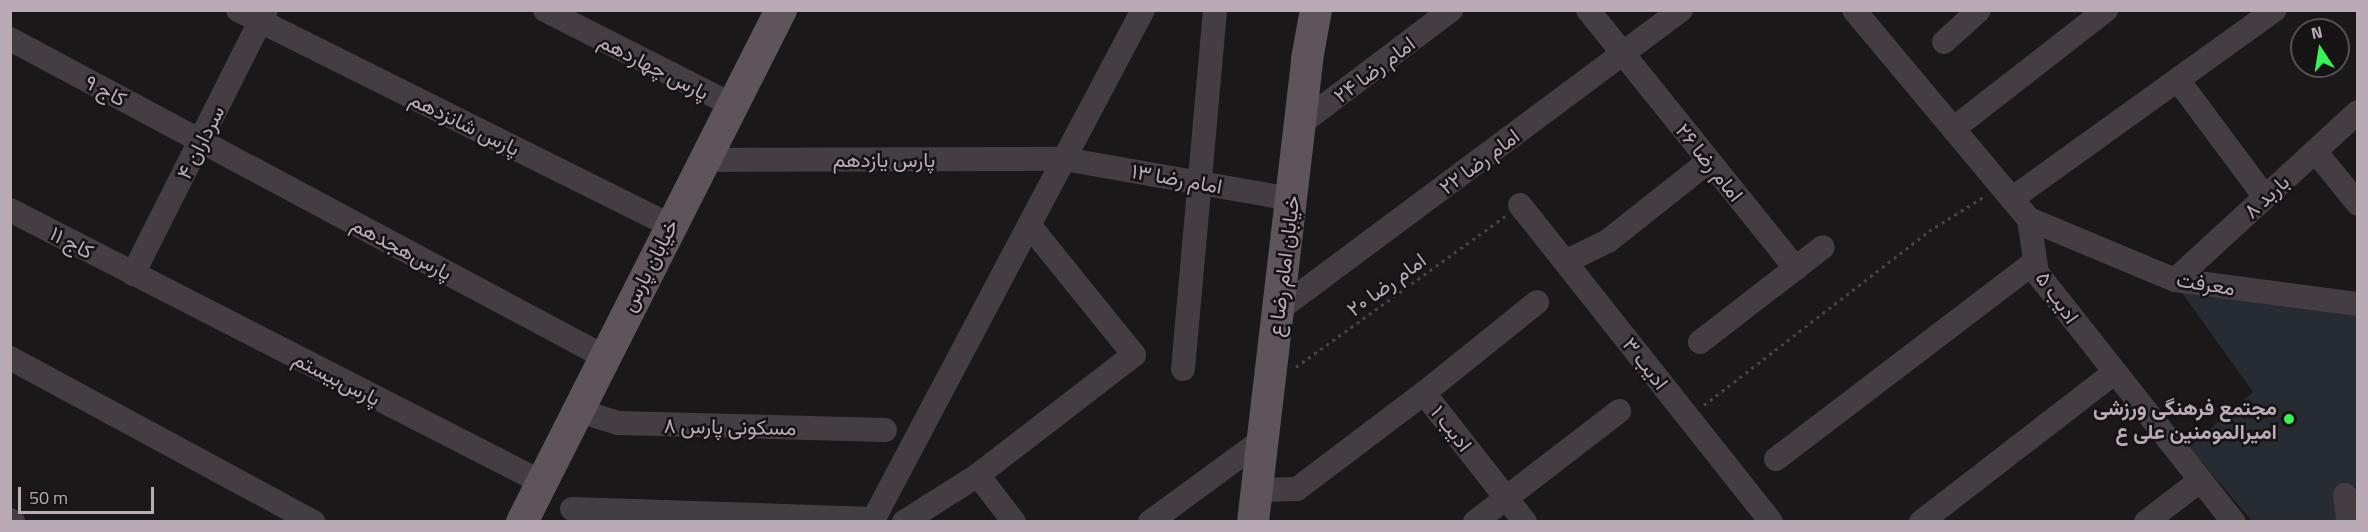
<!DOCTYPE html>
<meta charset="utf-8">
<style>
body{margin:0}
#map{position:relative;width:2368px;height:532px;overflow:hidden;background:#1a1819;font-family:"Titillium Web",Vazirmatn,sans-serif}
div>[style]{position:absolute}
.green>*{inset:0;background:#272b32}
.path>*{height:3px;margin-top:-1.5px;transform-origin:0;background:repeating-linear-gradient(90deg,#484146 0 3px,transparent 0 7.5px)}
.minor>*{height:24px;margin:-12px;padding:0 12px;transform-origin:12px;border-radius:12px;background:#443e42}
.major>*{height:32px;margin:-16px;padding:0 16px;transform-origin:16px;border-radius:16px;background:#5e555b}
.dots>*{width:16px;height:16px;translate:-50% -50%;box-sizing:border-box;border:3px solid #151314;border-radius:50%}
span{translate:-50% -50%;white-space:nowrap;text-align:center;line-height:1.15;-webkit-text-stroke:5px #151314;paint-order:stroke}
.street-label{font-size:21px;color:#baaab6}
.poi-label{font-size:21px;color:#baaab6;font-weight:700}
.right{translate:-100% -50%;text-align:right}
.frame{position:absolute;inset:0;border:12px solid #baaab6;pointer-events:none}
.north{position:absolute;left:2290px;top:18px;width:60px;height:60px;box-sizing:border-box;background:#151314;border:2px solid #574f55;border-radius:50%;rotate:348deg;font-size:16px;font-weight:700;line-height:24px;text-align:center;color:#baaab6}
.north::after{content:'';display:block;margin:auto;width:21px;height:27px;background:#37f355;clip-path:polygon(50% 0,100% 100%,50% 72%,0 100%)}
.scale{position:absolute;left:18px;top:487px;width:136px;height:27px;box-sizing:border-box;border:3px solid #baaab6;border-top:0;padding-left:8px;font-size:18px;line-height:21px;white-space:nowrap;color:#baaab6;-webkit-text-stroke:4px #151314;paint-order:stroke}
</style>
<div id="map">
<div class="green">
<div style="clip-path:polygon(2180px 290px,2357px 312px,2357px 521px,2252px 521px,2189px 447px,2253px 392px)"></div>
</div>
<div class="path">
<div style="left:1296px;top:367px;width:258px;rotate:-35.8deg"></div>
<div style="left:1704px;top:405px;width:284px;rotate:-37.7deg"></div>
<div style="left:1929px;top:231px;width:64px;rotate:-32.2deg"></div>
</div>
<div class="minor">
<div style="left:238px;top:10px;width:483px;rotate:26.5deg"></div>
<div style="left:545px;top:10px;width:210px;rotate:26.9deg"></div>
<div style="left:1588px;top:10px;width:332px;rotate:51.2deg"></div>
<div style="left:1854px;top:10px;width:273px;rotate:50.1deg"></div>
<div style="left:2029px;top:219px;width:55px;rotate:81.6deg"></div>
<div style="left:2037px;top:273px;width:318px;rotate:51.7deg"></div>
<div style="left:10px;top:39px;width:672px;rotate:28.13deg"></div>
<div style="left:1944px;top:42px;width:47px;rotate:-42.4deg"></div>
<div style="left:2178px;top:80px;width:146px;rotate:53.4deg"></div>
<div style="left:1299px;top:125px;width:191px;rotate:-37.1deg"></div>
<div style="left:1953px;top:129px;width:194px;rotate:-37.9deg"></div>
<div style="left:2315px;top:151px;width:68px;rotate:50.9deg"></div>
<div style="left:704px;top:160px;width:360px;rotate:-0.2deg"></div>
<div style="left:1064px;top:159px;width:230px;rotate:10deg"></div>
<div style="left:2013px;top:198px;width:322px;rotate:-35.7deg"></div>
<div style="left:1520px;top:205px;width:404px;rotate:51.6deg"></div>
<div style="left:10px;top:210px;width:597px;rotate:27.12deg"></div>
<div style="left:2029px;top:219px;width:158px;rotate:22.7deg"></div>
<div style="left:2175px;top:280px;width:185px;rotate:7.5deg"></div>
<div style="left:1567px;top:261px;width:46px;rotate:-26deg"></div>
<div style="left:1608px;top:241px;width:129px;rotate:-38.4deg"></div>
<div style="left:133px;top:274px;width:296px;rotate:-63.3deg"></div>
<div style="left:2175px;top:280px;width:248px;rotate:-42.6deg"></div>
<div style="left:1277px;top:311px;width:504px;rotate:-36.69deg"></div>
<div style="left:1700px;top:342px;width:155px;rotate:-37.7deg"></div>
<div style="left:10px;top:358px;width:345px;rotate:28.4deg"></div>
<div style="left:1183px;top:369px;width:360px;rotate:-84.9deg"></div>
<div style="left:576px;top:410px;width:44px;rotate:17.2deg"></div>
<div style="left:618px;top:423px;width:267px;rotate:1.5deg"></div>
<div style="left:1776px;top:459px;width:325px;rotate:-37.3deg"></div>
<div style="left:1256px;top:490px;width:41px;rotate:-1.4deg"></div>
<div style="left:1297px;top:489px;width:159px;rotate:-37.1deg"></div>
<div style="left:2345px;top:495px;width:27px;rotate:82deg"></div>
<div style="left:572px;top:509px;width:302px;rotate:1.9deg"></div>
<div style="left:10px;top:520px;width:4px;rotate:34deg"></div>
<div style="left:872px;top:522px;width:579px;rotate:-62.11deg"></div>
<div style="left:904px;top:522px;width:88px;rotate:-32.4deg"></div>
<div style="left:1014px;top:522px;width:59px;rotate:-127.5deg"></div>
<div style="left:978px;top:475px;width:197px;rotate:-37.6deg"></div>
<div style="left:1134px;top:355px;width:167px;rotate:-128.9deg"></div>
<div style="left:1150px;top:522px;width:139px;rotate:-36.2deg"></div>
<div style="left:1475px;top:522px;width:182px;rotate:-37.6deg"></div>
<div style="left:1525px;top:522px;width:164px;rotate:-128.1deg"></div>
<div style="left:1424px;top:393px;width:145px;rotate:-38.8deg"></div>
<div style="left:1921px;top:522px;width:245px;rotate:-37.7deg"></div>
<div style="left:2146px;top:522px;width:69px;rotate:-37.4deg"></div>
</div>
<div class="major">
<div style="left:522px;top:522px;width:574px;rotate:-63.17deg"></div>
<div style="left:1253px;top:522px;width:466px;rotate:-83.3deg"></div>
<div style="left:1307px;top:59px;width:50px;rotate:-79.6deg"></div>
</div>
<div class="dots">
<div style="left:2289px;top:419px;background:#37f355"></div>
</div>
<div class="street-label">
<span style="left:654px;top:66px;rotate:27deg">پارس‌‌ چهاردهم</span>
<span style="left:1374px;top:69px;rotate:-37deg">امام رضا ۲۴</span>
<span style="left:106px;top:90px;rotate:28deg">کاج ۹</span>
<span style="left:465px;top:123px;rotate:26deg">پارس‌‌ شانزدهم</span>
<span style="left:200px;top:142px;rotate:-63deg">سرداران ۴</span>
<span style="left:884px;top:159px">پارس‌‌ یازدهم</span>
<span style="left:1479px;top:161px;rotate:-37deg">امام رضا ۲۲</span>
<span style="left:1710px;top:162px;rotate:51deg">امام رضا ۲۶</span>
<span style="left:1177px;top:178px;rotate:10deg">امام رضا ۱۳</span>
<span style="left:2266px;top:196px;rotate:-43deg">باربد ۸</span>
<span style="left:72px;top:242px;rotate:28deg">کاج ۱۱</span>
<span style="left:402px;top:248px;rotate:28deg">پارس‌‌هجدهم</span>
<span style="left:649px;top:265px;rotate:-63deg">خیابان پارس</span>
<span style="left:1283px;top:266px;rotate:-83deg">خیابان امام رضا ع</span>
<span style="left:2206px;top:283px;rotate:9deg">معرفت</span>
<span style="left:1386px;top:284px;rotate:-36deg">امام رضا ۲۰</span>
<span style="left:2058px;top:297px;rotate:55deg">ادیب ۵</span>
<span style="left:1646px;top:363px;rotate:52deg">ادیب ۳</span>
<span style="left:337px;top:378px;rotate:27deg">پارس‌بیستم</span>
<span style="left:730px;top:426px;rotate:1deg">مسکونی پارس ۸</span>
<span style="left:1452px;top:428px;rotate:52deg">ادیب ۱</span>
</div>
<div class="poi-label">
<span class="right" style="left:2277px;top:419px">مجتمع فرهنگی ورزشی<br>امیرالمومنین علی ‌ع</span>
</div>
<div class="frame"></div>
<div class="north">N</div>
<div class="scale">50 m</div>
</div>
